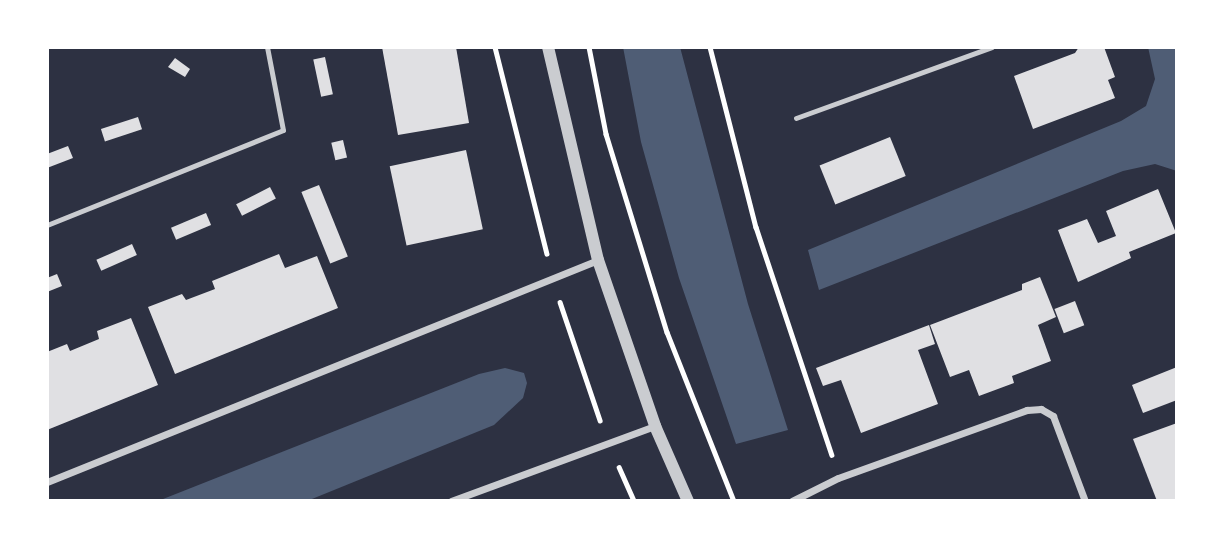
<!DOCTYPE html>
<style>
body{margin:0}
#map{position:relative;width:1224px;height:548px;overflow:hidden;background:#2d3142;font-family:"Golos Text",sans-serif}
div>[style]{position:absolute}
.water>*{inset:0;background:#4f5d75}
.building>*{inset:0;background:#e0e0e3;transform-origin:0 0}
.path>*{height:4.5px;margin:-2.25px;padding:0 2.25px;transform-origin:2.25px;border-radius:2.25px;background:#fff}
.service>*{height:5px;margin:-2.5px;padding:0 2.5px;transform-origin:2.5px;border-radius:2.5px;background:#caccd0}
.minor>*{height:7px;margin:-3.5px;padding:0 3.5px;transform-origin:3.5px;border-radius:3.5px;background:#caccd0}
.tertiary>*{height:12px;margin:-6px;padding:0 6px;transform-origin:6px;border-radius:6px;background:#caccd0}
span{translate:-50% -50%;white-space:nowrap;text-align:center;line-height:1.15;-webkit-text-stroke:7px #fff;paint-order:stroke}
.frame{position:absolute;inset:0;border:49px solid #fff;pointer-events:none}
</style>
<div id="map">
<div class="water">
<div style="clip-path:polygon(623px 47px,680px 47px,748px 304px,788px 430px,736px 444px,679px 278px,641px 142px)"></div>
<div style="clip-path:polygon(1148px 47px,1177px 47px,1177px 171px,1155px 164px,1123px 171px,819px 290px,808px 250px,1121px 121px,1146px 106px,1155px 79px)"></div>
<div style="clip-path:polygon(505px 368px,524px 373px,527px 383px,523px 398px,494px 425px,307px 501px,158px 501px,479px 374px)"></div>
</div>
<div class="building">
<div style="clip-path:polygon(382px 47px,456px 47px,469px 123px,398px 135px)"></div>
<div style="clip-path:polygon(1079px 47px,1104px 47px,1115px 77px,1108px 80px,1115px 98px,1033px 129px,1014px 76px,1075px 53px)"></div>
<div style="left:325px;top:57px;width:38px;height:12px;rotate:78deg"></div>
<div style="clip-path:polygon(175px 58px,190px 69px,185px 77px,168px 67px)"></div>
<div style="left:138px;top:117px;width:13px;height:39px;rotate:72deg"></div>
<div style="left:890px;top:137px;width:42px;height:76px;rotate:68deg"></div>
<div style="left:343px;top:140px;width:18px;height:12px;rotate:77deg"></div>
<div style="clip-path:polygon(68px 146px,73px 158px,47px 168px,47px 154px)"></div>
<div style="left:466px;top:150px;width:81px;height:78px;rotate:78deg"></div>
<div style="left:319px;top:185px;width:77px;height:19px;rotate:68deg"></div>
<div style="left:270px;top:187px;width:13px;height:38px;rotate:63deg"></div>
<div style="clip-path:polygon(1158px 189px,1176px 233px,1129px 252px,1131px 258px,1078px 282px,1058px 230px,1087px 219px,1098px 243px,1116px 236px,1106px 211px)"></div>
<div style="left:206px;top:213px;width:13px;height:38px;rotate:67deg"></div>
<div style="left:132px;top:244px;width:12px;height:39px;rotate:66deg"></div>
<div style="clip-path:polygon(279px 254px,285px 268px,317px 256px,338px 308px,175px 374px,148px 307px,182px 294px,186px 300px,215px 289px,212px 281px)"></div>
<div style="clip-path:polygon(57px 274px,62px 286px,47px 292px,47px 278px)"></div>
<div style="clip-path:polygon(1040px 277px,1056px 317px,1038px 325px,1051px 361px,1012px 376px,1014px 383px,979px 396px,969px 370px,950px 377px,930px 325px,1022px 290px,1022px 284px)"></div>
<div style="left:1075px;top:301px;width:26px;height:22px;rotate:69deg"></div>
<div style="clip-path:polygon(131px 318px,158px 385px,47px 430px,47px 352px,67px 344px,70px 351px,99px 339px,97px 331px)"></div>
<div style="clip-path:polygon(929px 325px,935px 344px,918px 350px,938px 404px,861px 433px,841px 380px,823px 386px,816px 368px)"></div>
<div style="clip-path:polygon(1177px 367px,1177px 400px,1143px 413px,1132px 385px)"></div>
<div style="clip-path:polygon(1177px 423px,1177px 501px,1157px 501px,1133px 439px)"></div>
</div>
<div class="path">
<div style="left:495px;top:47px;width:213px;rotate:75.9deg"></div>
<div style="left:589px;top:47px;width:89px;rotate:78.9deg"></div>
<div style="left:606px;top:134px;width:207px;rotate:72.9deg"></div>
<div style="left:667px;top:332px;width:182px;rotate:68.4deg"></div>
<div style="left:710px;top:47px;width:186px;rotate:75.7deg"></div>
<div style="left:756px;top:227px;width:240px;rotate:71.6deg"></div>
<div style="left:560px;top:302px;width:125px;rotate:71.3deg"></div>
<div style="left:619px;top:467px;width:37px;rotate:66deg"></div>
</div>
<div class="service">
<div style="left:796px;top:118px;width:208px;rotate:-19.9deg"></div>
<div style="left:47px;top:225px;width:254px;rotate:-21.9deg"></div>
<div style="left:283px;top:130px;width:85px;rotate:-100.9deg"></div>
</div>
<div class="minor">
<div style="left:47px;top:482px;width:594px;rotate:-21.94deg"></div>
<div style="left:451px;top:501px;width:217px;rotate:-20.2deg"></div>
<div style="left:792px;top:501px;width:51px;rotate:-26.6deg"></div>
<div style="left:838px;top:478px;width:201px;rotate:-19.8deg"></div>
<div style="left:1027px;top:410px;width:14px;rotate:-4deg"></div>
<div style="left:1041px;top:409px;width:14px;rotate:30deg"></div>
<div style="left:1053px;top:416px;width:91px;rotate:69.4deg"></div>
</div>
<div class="tertiary">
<div style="left:548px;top:47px;width:219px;rotate:76.8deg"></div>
<div style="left:598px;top:260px;width:176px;rotate:71deg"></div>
<div style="left:655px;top:426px;width:82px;rotate:66.3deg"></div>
</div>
<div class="frame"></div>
</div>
